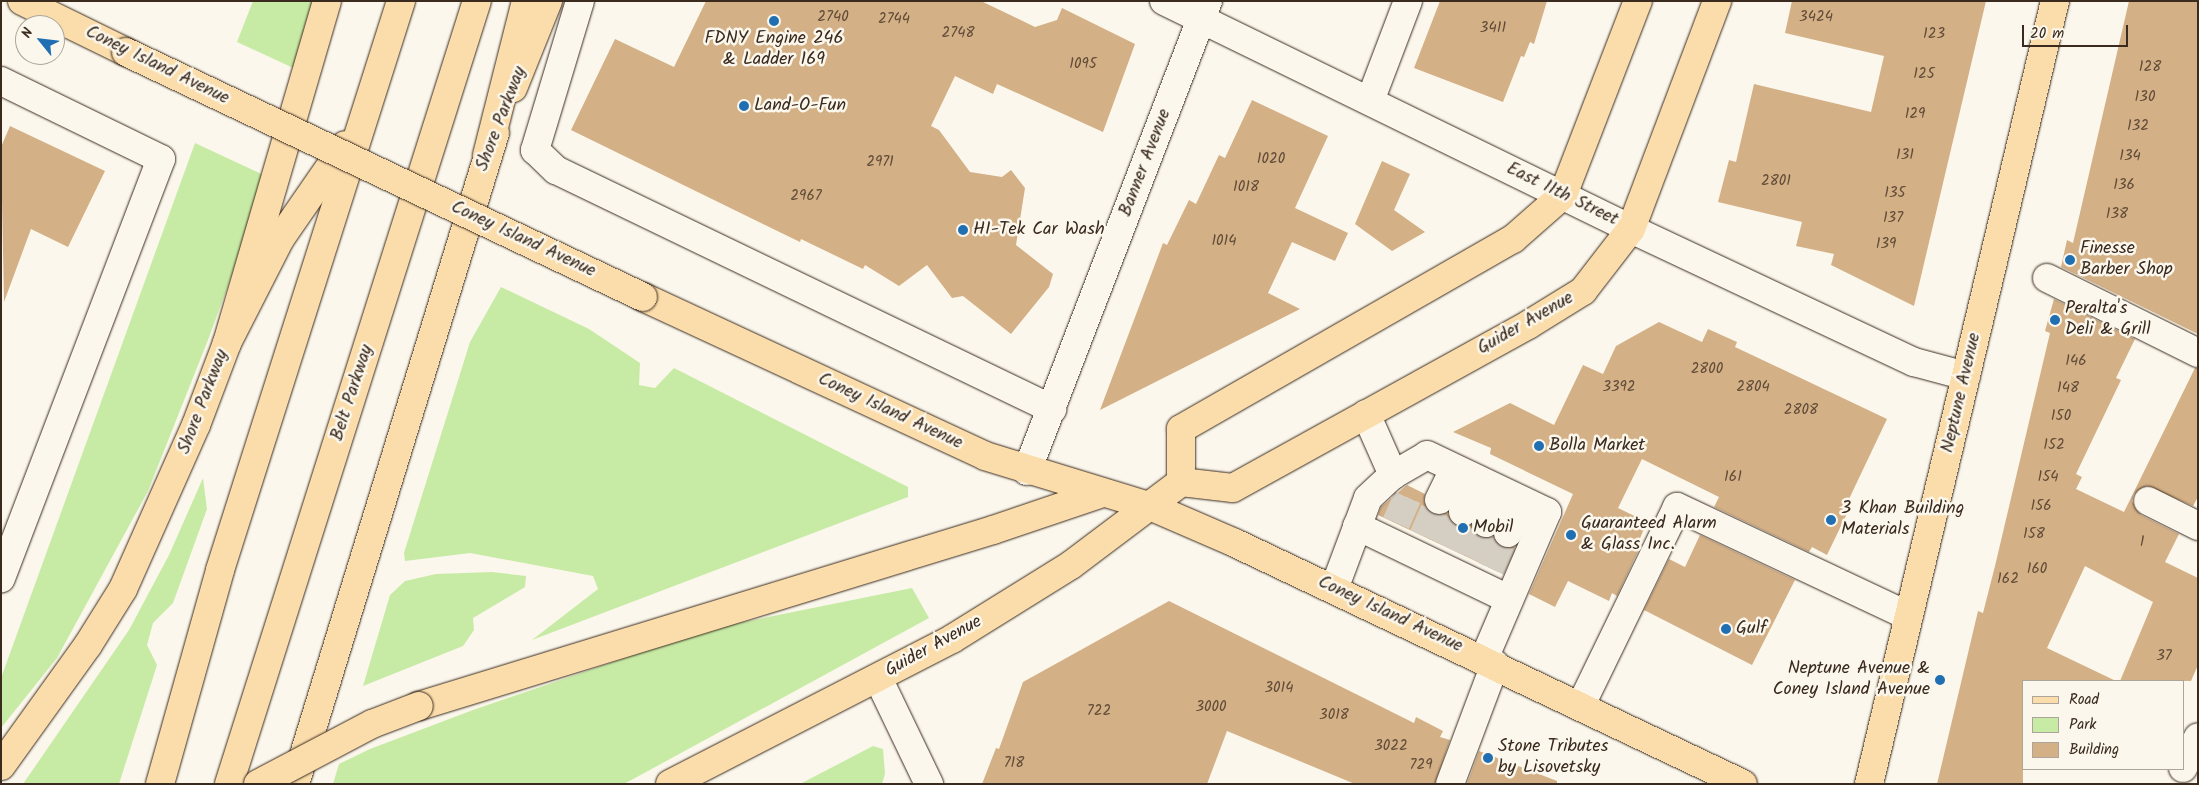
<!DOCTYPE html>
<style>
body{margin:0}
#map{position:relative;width:2199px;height:785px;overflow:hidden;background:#fbf7ec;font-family:Kalam,sans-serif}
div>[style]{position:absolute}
.green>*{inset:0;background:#c7eba5}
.building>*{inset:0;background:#d4b086}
.minor-tunnel>*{height:28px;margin-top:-14px;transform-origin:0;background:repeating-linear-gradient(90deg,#d5cec3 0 28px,transparent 0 42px)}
.roads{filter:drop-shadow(0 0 1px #3b2a1e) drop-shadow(0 0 1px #3b2a1e)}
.minor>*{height:28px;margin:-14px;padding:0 14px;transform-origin:14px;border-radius:14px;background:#fbf7ec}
.major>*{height:28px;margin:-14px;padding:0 14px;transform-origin:14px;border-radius:14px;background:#fbddab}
.highway>*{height:28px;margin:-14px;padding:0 14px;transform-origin:14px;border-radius:14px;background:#fbddab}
.bridges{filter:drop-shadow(0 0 1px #3b2a1e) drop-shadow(0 0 1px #3b2a1e)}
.major-bridge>*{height:28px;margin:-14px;padding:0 14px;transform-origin:14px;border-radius:14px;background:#fbddab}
.highway-bridge>*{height:28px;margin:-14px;padding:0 14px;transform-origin:14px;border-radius:14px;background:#fbddab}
.dots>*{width:14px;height:14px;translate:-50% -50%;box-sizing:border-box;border:2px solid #fbf7ec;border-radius:50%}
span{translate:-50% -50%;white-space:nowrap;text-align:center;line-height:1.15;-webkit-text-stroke:5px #fbf7ec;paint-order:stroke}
.number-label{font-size:15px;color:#614c38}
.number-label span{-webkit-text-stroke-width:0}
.poi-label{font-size:18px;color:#3b2a1e}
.left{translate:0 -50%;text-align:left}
.right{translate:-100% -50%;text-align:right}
.street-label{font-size:18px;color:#3b2a1e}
.frame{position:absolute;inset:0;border:2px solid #3b2a1e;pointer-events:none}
.legend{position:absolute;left:2022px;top:680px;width:162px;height:90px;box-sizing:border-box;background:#fbf7ec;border:1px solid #aea59a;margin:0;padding:6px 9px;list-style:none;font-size:15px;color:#3b2a1e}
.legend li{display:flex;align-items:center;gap:10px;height:25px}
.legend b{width:25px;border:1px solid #aea59a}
.north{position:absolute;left:15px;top:15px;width:50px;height:50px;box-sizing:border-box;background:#fbf7ec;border:1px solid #aea59a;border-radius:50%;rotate:299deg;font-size:14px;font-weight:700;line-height:20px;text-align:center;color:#3b2a1e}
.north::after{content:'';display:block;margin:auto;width:18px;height:22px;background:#1f6fb2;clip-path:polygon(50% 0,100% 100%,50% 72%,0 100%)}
.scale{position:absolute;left:2022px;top:25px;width:106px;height:22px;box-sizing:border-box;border:2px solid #3b2a1e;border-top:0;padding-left:6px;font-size:15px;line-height:18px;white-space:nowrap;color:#3b2a1e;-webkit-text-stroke:4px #fbf7ec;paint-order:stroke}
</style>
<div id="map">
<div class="green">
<div style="clip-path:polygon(253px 1px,321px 1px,302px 72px,237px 42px)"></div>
<div style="clip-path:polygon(195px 143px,268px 177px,208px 340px,148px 491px,57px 658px,1px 728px,1px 678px)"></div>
<div style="clip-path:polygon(501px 287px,589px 329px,640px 363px,639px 385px,655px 388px,674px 368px,908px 487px,908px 497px,532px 640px,598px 589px,593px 576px,470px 553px,405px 561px,404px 553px,470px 342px)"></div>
<div style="clip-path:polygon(203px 478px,207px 509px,173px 603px,153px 623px,147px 645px,157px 665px,119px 784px,23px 784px,129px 630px,169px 555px)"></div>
<div style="clip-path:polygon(492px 572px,526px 576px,525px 587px,473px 618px,474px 630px,463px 646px,363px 686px,390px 595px,405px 581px,436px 574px)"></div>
<div style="clip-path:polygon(912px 588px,929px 618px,624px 784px,333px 784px,339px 764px,370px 749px,473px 710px,709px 629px)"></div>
<div style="clip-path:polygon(873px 746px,883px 749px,885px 774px,882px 784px,800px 784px)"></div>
</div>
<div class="building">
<div style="clip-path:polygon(706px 1px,981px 1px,1035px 27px,1057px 20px,1062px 8px,1135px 44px,1103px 132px,997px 84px,993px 94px,955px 76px,931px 126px,939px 130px,970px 172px,1002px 177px,1011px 170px,1025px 188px,1016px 245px,1053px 274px,1049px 287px,1011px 334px,963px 296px,952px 298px,927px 265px,899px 286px,865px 265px,863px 269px,801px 239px,800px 242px,571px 130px,615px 39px,674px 67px)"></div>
<div style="clip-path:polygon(1440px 1px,1547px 1px,1534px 44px,1530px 42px,1524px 57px,1521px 56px,1503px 102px,1414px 68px)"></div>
<div style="clip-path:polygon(1792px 1px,1986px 1px,1914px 306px,1831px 265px,1834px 254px,1796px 246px,1802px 222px,1718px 202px,1729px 160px,1736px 162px,1754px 84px,1871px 112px,1884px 56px,1785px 33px)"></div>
<div style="clip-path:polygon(2129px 1px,2198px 1px,2198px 334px,2061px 267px,2067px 240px,2073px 243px)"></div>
<div style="clip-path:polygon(1252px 100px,1328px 136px,1295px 208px,1348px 233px,1335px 261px,1292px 242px,1268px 293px,1300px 309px,1100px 410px,1163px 243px,1167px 245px,1189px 200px,1196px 204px,1219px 155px,1225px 158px)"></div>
<div style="clip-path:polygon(10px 126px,105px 171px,68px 247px,31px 229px,4px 302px,1px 147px)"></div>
<div style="clip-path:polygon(1382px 161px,1410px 174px,1394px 210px,1425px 232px,1392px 251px,1355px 224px)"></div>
<div style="clip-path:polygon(2054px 299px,2135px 339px,2116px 378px,2121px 380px,2076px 474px,2082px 477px,2076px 489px,2124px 512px,2195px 368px,2198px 368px,2198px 497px,2193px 506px,2147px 486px,2134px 494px,2132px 501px,2141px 515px,2179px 534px,2165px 562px,2198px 578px,2198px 665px,2191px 681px,2120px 681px,2153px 602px,2085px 566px,2047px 648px,2116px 681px,2023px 681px,2023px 784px,1937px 784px,1978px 611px,1983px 613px,1995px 566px,2050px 333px,2045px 331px)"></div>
<div style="clip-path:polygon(1659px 322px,1702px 342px,1708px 329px,1737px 342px,1735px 347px,1887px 419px,1849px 499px,1853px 501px,1827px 555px,1812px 547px,1809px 552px,1714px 507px,1719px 497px,1642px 459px,1618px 508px,1647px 522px,1638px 543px,1641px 545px,1617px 596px,1612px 593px,1609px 601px,1568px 581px,1555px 607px,1529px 594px,1573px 494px,1490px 454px,1491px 448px,1453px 432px,1510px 403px,1554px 425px,1583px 365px,1603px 374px,1616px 346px)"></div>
<div style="clip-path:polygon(1407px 485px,1425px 494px,1424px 502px,1432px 514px,1447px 513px,1456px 526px,1471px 525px,1479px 537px,1493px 537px,1502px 547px,1515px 547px,1503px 574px,1378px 515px,1381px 507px)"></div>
<div style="clip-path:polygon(1700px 535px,1795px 580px,1752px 665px,1644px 610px,1669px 559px,1685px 567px)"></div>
<div style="clip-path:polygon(1169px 601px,1414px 723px,1416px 717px,1443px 731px,1440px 737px,1450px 740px,1435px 784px,1355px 784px,1227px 731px,1207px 784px,982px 784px,996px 748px,999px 749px,1023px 682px)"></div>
<div style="clip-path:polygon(1479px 751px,1557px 781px,1557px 784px,1467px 784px)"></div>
</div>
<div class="minor-tunnel">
<div style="left:1396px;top:523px;width:39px;rotate:-66deg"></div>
<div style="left:1423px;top:536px;width:39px;rotate:-66deg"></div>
<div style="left:1446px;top:547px;width:39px;rotate:-64deg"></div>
<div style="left:1470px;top:558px;width:38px;rotate:-65deg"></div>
<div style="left:1491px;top:569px;width:40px;rotate:-65deg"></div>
</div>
<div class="roads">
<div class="minor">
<div style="left:580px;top:1px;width:156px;rotate:106.8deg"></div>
<div style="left:535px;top:150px;width:29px;rotate:44deg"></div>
<div style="left:556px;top:170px;width:551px;rotate:25.73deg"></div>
<div style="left:1164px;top:1px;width:520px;rotate:26.02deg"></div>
<div style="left:1631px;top:229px;width:313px;rotate:25.2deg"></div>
<div style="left:1914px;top:362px;width:54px;rotate:15.1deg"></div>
<div style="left:1px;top:81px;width:178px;rotate:26deg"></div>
<div style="left:161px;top:159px;width:449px;rotate:110.9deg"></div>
<div style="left:1370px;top:101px;width:107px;rotate:-69.2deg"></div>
<div style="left:2047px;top:278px;width:169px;rotate:26.4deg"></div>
<div style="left:1366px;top:414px;width:67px;rotate:66.1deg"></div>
<div style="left:1427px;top:455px;width:133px;rotate:25.4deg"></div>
<div style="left:1547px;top:512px;width:160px;rotate:113.2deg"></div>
<div style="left:1027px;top:471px;width:504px;rotate:-68.94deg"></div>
<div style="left:1439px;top:500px;width:34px;rotate:-64deg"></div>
<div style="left:2148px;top:501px;width:56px;rotate:26.6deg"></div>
<div style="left:1463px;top:512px;width:35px;rotate:-65deg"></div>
<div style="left:1486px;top:523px;width:35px;rotate:-65deg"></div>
<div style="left:1357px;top:526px;width:169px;rotate:25.7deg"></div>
<div style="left:1508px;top:533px;width:35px;rotate:-65deg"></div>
<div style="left:1334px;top:589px;width:97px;rotate:-69.5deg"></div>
<div style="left:1368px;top:498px;width:34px;rotate:-43deg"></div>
<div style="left:1393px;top:475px;width:39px;rotate:-30deg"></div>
<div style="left:878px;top:678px;width:118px;rotate:64.3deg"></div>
<div style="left:1581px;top:705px;width:220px;rotate:-64.1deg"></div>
<div style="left:1677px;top:507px;width:256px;rotate:25.2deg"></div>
<div style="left:2183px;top:768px;width:34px;rotate:-64deg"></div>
<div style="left:1450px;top:784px;width:128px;rotate:-69.4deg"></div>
</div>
<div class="major">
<div style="left:22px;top:1px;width:116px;rotate:26.1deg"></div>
<div style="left:513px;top:88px;width:94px;rotate:-68.1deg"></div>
<div style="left:643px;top:297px;width:377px;rotate:24.9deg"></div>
<div style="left:985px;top:456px;width:175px;rotate:17deg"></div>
<div style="left:1152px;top:507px;width:90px;rotate:23.4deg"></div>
<div style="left:1235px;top:543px;width:562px;rotate:25.38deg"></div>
<div style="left:1181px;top:482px;width:53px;rotate:-90deg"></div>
<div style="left:1181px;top:429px;width:383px;rotate:-29.8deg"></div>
<div style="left:1513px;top:239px;width:67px;rotate:-41.3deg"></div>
<div style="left:1563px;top:195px;width:208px;rotate:-68.9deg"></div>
<div style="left:1px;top:766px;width:149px;rotate:-54.3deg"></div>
<div style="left:88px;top:645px;width:66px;rotate:-58deg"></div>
<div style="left:123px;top:589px;width:180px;rotate:-66deg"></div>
<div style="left:196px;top:425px;width:88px;rotate:-69.3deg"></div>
<div style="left:227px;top:343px;width:356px;rotate:-73.7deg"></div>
<div style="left:295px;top:784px;width:681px;rotate:-72.92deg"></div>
<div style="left:670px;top:784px;width:317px;rotate:-27.2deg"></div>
<div style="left:952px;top:639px;width:140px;rotate:-31.9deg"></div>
<div style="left:1071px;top:565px;width:138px;rotate:-37deg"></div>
<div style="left:1181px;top:482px;width:52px;rotate:6.6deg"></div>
<div style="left:1233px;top:488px;width:337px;rotate:-28.9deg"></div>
<div style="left:1528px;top:325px;width:65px;rotate:-31.7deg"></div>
<div style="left:1583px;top:291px;width:78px;rotate:-52.3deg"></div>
<div style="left:1631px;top:229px;width:244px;rotate:-69.3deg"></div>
<div style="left:1869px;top:784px;width:805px;rotate:-76.64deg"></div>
</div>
<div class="highway">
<div style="left:487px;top:155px;width:159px;rotate:-75.8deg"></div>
<div style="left:227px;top:343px;width:117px;rotate:-63deg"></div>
<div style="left:280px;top:239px;width:114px;rotate:-55.3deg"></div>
<div style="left:419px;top:706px;width:600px;rotate:-17.05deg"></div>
<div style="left:993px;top:530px;width:115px;rotate:-18.7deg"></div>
<div style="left:160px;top:784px;width:222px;rotate:-74.3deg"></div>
<div style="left:220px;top:570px;width:597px;rotate:-72.35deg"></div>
<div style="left:229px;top:784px;width:821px;rotate:-72.43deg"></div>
</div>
</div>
<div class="bridges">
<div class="major-bridge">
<div style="left:126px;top:52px;width:572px;rotate:25.36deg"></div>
</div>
<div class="highway-bridge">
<div style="left:258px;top:784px;width:129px;rotate:-27.8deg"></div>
<div style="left:372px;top:724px;width:50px;rotate:-21deg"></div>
</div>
</div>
<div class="dots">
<div style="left:774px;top:21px;background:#1f6fb2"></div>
<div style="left:744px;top:106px;background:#1f6fb2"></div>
<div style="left:963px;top:230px;background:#1f6fb2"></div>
<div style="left:2070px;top:260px;background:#1f6fb2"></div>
<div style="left:2055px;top:320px;background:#1f6fb2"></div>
<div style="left:1539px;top:446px;background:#1f6fb2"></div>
<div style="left:1831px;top:520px;background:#1f6fb2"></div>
<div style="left:1463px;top:528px;background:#1f6fb2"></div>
<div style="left:1571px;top:535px;background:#1f6fb2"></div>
<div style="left:1726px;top:629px;background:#1f6fb2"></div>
<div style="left:1940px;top:680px;background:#1f6fb2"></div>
<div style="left:1488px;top:758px;background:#1f6fb2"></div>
</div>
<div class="number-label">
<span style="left:833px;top:18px">2740</span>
<span style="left:1816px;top:18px">3424</span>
<span style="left:894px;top:20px">2744</span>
<span style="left:1493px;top:29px">3411</span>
<span style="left:958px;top:34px">2748</span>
<span style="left:1934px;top:35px">123</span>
<span style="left:1083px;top:65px">1095</span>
<span style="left:2150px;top:68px">128</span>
<span style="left:1924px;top:75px">125</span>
<span style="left:2145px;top:98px">130</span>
<span style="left:1915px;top:115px">129</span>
<span style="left:2138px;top:127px">132</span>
<span style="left:1905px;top:156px">131</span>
<span style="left:2130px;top:157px">134</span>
<span style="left:1271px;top:160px">1020</span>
<span style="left:880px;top:163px">2971</span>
<span style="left:1776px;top:182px">2801</span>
<span style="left:2124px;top:186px">136</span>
<span style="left:1246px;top:188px">1018</span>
<span style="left:1895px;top:194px">135</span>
<span style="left:806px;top:197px">2967</span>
<span style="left:2117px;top:215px">138</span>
<span style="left:1893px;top:219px">137</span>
<span style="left:1224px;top:242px">1014</span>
<span style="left:1886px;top:245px">139</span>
<span style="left:2076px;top:362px">146</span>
<span style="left:1707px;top:370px">2800</span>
<span style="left:1619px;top:388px">3392</span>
<span style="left:1753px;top:388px">2804</span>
<span style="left:2068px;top:389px">148</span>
<span style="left:1801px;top:411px">2808</span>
<span style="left:2061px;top:417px">150</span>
<span style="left:2054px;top:446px">152</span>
<span style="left:1733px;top:478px">161</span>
<span style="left:2048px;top:478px">154</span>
<span style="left:2041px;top:507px">156</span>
<span style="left:2034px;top:535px">158</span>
<span style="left:2142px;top:543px">1</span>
<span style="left:2037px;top:570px">160</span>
<span style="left:2008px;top:580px">162</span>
<span style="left:2164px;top:657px">37</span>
<span style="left:1279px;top:689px">3014</span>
<span style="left:1211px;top:708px">3000</span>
<span style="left:1099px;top:712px">722</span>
<span style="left:1334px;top:716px">3018</span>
<span style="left:1391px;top:747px">3022</span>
<span style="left:1014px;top:764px">718</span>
<span style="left:1421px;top:766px">729</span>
</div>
<div class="poi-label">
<span style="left:774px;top:50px">FDNY Engine 246<br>&amp; Ladder 169</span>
<span class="left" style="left:754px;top:106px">Land-O-Fun</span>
<span class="left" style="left:973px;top:230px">HI-Tek Car Wash</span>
<span class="left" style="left:2080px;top:260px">Finesse<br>Barber Shop</span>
<span class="left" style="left:2065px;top:320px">Peralta's<br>Deli &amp; Grill</span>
<span class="left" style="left:1549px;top:446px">Bolla Market</span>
<span class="left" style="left:1841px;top:520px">3 Khan Building<br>Materials</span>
<span class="left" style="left:1581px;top:535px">Guaranteed Alarm<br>&amp; Glass Inc.</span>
<span class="left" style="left:1473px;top:528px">Mobil</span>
<span class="left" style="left:1736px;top:629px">Gulf</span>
<span class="right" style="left:1930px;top:680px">Neptune Avenue &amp;<br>Coney Island Avenue</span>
<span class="left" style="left:1498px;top:758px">Stone Tributes<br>by Lisovetsky</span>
</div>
<div class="street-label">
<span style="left:157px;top:66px;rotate:26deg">Coney Island Avenue</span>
<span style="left:502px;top:119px;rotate:-69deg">Shore Parkway</span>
<span style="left:1146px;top:163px;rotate:-69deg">Banner Avenue</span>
<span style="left:1562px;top:195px;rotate:26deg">East 11th Street</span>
<span style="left:523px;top:240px;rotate:25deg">Coney Island Avenue</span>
<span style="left:1526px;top:324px;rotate:-30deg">Guider Avenue</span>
<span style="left:353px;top:393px;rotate:-72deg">Belt Parkway</span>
<span style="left:1962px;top:393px;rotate:-77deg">Neptune Avenue</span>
<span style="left:204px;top:402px;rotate:-69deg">Shore Parkway</span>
<span style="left:890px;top:412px;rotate:25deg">Coney Island Avenue</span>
<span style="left:1390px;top:615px;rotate:25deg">Coney Island Avenue</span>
<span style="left:934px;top:647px;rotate:-29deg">Guider Avenue</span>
</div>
<div class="frame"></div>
<ul class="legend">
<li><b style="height:6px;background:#fbddab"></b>Road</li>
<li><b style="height:14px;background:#c7eba5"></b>Park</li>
<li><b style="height:14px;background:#d4b086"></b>Building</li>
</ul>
<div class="north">N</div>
<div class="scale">20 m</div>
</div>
